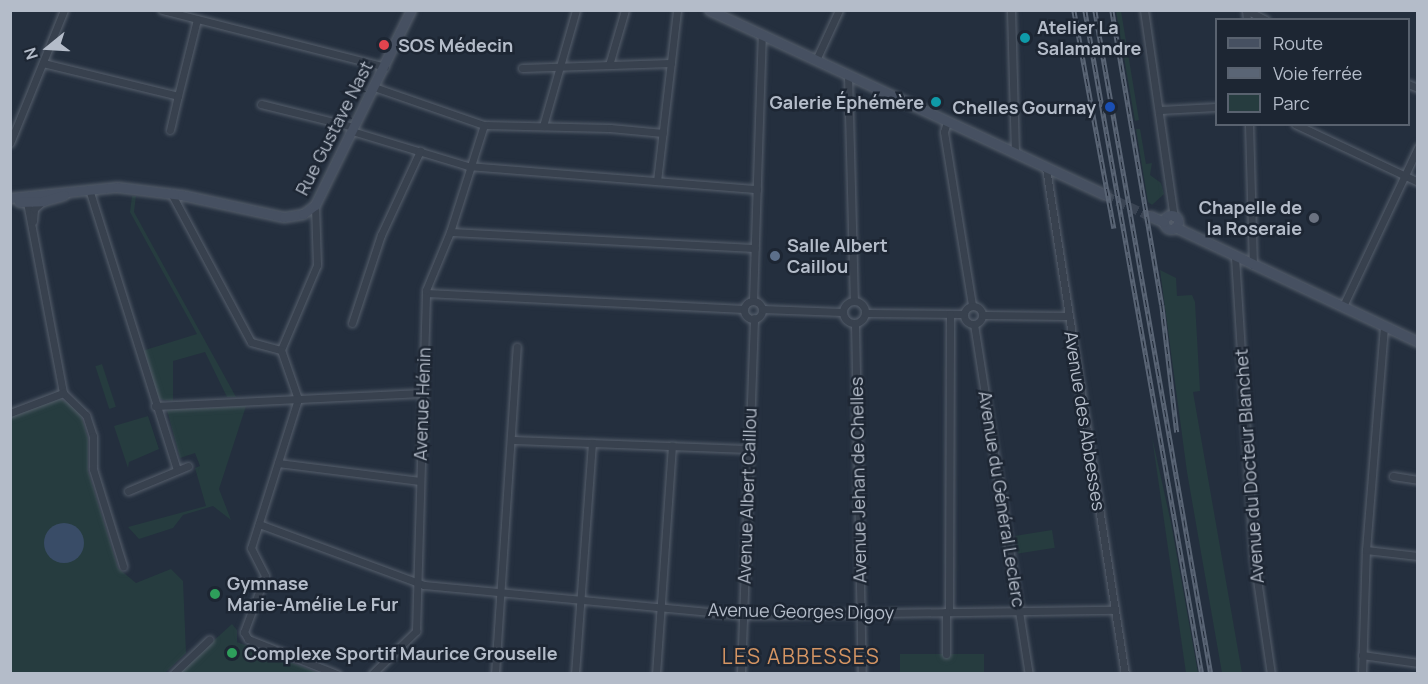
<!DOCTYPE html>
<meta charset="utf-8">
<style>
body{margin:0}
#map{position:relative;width:1428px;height:684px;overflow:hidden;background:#242f3e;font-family:Manrope,sans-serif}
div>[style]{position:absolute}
.green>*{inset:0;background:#263c3f;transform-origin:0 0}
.water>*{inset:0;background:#394c67}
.round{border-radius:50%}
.secondary-tunnel>*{height:9px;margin-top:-4.5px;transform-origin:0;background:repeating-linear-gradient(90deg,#3a4453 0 9px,transparent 0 13.5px)}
.roads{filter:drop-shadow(0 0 2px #565f6c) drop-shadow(0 0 2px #565f6c)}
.street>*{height:7px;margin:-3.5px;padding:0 3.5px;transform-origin:3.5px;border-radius:3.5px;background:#38414e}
.street>.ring{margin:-3.5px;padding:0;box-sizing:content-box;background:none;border:7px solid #38414e;border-radius:50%}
.secondary>*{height:9px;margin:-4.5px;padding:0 4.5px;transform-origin:4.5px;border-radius:4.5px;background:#465061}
.secondary>.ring{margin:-4.5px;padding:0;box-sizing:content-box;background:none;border:9px solid #465061;border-radius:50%}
.rail>*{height:4.5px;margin-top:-2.25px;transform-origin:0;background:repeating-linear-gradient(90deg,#1d2633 0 7px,#5a6575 0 14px);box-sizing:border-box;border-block:2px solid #5a6575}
.dots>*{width:16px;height:16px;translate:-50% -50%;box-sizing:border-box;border:3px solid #1d2633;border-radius:50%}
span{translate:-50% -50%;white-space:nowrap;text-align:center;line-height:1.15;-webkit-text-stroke:5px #1d2633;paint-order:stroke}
.poi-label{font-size:18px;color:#b4bcc9;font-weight:700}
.left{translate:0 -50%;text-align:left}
.right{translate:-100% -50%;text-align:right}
.street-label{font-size:18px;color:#b4bcc9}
.quarter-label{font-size:21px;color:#d59563;letter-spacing:1.5px}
.frame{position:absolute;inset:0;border:12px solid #b4bcc9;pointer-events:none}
.legend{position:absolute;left:1215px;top:18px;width:195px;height:108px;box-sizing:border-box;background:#1d2633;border:2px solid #59626f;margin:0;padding:8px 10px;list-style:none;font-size:18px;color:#b4bcc9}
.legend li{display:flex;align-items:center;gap:12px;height:30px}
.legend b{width:30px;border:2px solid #59626f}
.north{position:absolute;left:18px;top:18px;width:60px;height:60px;-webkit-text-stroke:4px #1d2633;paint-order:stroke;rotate:252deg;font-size:16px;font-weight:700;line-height:24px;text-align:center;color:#b4bcc9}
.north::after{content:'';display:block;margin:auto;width:21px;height:27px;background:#b4bcc9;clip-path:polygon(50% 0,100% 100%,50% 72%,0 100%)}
</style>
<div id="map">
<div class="green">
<div style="clip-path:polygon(1116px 11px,1121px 11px,1139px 120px,1135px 121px)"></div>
<div style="clip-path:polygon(1136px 129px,1140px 129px,1146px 164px,1152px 163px,1150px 175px,1161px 183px,1164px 194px,1152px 205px,1148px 202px)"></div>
<div style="clip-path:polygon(132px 196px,136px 196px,134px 212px,236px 397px,227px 397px,205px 352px,173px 361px,173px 401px,158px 399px,142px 351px,197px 334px,130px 212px)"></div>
<div style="clip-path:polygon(1160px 270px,1176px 278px,1177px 296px,1192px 295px,1195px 302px,1200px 391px,1193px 392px,1242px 673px,1222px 673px,1187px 472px)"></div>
<div style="left:102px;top:364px;width:45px;height:7px;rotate:72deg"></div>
<div style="clip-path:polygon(60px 399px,72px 404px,81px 415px,88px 439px,88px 471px,118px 568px,136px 583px,171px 569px,183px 581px,186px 653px,165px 673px,11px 673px,10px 416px)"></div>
<div style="clip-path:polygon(246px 406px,219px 489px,231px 520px,213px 506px,183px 515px,173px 528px,139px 539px,128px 527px,206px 506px,195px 468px,200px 466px,195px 453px,180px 458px,167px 410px)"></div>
<div style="clip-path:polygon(148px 416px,159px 449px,129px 462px,128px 468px,114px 426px)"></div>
<div style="clip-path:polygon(1152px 437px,1171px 523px,1198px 673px,1186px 673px)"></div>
<div style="left:1052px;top:530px;width:18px;height:37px;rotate:81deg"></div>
<div style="clip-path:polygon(232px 624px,237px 630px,237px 642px,319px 673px,177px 674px)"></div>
<div style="left:900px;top:654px;width:84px;height:19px"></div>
</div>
<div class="water">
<div class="round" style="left:44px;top:523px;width:40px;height:40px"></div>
</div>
<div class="secondary-tunnel">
<div style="left:1105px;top:195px;width:50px;rotate:25deg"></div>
</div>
<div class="roads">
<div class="street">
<div style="left:162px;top:10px;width:230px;rotate:14.3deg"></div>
<div style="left:1011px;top:10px;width:143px;rotate:88.4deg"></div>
<div style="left:1144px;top:10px;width:209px;rotate:81.8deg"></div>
<div style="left:1246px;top:10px;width:22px;rotate:27deg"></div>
<div style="left:1246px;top:10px;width:10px;rotate:84deg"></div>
<div style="left:816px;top:60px;width:55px;rotate:-65.3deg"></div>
<div style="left:43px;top:63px;width:139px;rotate:13.7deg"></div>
<div style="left:178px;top:96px;width:79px;rotate:-76.1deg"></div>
<div style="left:609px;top:65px;width:57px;rotate:-73.8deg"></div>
<div style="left:522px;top:68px;width:149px;rotate:-1.9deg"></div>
<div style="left:848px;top:75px;width:226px;rotate:88.5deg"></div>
<div style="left:1408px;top:84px;width:11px;rotate:22deg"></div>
<div style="left:374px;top:87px;width:116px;rotate:19.1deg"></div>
<div style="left:484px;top:125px;width:126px;rotate:1.4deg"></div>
<div style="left:610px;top:128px;width:53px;rotate:5.4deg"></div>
<div style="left:261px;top:104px;width:96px;rotate:13.9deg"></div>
<div style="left:1160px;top:110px;width:56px;rotate:-3.1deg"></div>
<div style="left:947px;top:122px;width:10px;rotate:107deg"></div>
<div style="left:944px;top:132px;width:175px;rotate:80.8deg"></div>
<div style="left:1249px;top:124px;width:141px;rotate:88.4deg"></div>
<div style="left:1295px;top:124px;width:136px;rotate:25.2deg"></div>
<div style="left:543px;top:126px;width:121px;rotate:-74.1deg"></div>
<div style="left:170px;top:130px;width:35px;rotate:-77deg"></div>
<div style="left:352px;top:131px;width:121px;rotate:16.8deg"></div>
<div style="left:468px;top:166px;width:290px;rotate:4.6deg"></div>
<div style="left:10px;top:143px;width:144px;rotate:-67.9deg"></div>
<div style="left:1046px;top:168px;width:512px;rotate:81.13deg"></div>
<div style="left:657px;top:181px;width:172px;rotate:-83.3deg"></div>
<div style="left:89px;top:189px;width:294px;rotate:72.6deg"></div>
<div style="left:171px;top:193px;width:169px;rotate:61.8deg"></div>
<div style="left:251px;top:342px;width:31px;rotate:15deg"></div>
<div style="left:29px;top:199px;width:4px;rotate:124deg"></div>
<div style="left:27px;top:202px;width:194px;rotate:79.3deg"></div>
<div style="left:315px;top:205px;width:60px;rotate:88.1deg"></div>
<div style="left:317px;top:265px;width:92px;rotate:113deg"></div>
<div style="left:281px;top:350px;width:52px;rotate:70.9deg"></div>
<div style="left:298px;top:399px;width:156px;rotate:107.5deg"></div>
<div style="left:251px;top:548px;width:31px;rotate:63deg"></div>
<div style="left:265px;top:576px;width:60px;rotate:110.6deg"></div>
<div style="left:244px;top:632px;width:8px;rotate:60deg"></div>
<div style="left:248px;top:639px;width:96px;rotate:21.5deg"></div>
<div style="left:33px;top:221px;width:12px;rotate:-85deg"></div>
<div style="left:34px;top:209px;width:12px;rotate:-42deg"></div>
<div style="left:450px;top:232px;width:305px;rotate:3deg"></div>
<div style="left:1235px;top:257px;width:303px;rotate:86.4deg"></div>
<div style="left:1254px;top:559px;width:116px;rotate:81.6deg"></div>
<div style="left:426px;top:293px;width:318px;rotate:2.9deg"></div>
<div class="ring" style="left:843px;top:301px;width:15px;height:15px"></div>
<div style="left:753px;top:301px;width:266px;rotate:-88.1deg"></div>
<div class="ring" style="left:744px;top:301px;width:11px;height:11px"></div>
<div class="ring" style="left:964px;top:306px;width:11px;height:11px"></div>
<div style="left:1343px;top:306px;width:176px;rotate:-64.7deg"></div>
<div style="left:762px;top:309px;width:80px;rotate:2.1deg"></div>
<div style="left:865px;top:313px;width:99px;rotate:0.6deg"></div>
<div style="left:982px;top:315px;width:87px;rotate:0.7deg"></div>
<div style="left:352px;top:323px;width:93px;rotate:-71.8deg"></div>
<div style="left:381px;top:235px;width:93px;rotate:-65.1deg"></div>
<div style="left:855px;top:323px;width:351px;rotate:88.9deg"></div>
<div style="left:974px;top:324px;width:354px;rotate:81.1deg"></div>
<div style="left:63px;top:393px;width:32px;rotate:44deg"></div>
<div style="left:86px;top:415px;width:22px;rotate:72deg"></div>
<div style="left:93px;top:436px;width:33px;rotate:90deg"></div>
<div style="left:93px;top:469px;width:102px;rotate:72.8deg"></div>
<div style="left:155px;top:406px;width:267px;rotate:-2.8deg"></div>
<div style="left:10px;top:413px;width:57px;rotate:-20.7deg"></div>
<div style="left:511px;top:440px;width:239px;rotate:2.2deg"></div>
<div style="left:278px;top:463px;width:143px;rotate:7.2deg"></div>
<div style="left:1393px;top:476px;width:25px;rotate:9deg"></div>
<div style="left:128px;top:491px;width:65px;rotate:-22.6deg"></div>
<div style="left:259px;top:524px;width:176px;rotate:20.3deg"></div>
<div style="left:424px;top:585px;width:320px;rotate:5.4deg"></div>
<div style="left:743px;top:615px;width:372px;rotate:-0.8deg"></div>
<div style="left:1366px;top:550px;width:52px;rotate:6.6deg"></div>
<div style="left:949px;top:612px;width:298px;rotate:-89.8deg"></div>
<div style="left:946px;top:654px;width:42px;rotate:-90deg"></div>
<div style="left:1362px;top:655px;width:57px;rotate:8.1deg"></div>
<div style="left:173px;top:674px;width:50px;rotate:-43.4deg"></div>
<div style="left:372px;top:674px;width:62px;rotate:-44.3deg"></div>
<div style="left:416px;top:631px;width:341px;rotate:-88.3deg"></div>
<div style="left:426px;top:290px;width:63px;rotate:-67.5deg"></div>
<div style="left:450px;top:232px;width:112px;rotate:-72.4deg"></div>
<div style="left:495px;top:674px;width:328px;rotate:-86.2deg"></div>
<div style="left:575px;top:674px;width:232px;rotate:-85.8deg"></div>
<div style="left:656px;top:674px;width:229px;rotate:-86deg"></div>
<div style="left:741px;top:674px;width:356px;rotate:-87.9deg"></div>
<div style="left:1362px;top:674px;width:124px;rotate:-88.2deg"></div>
<div style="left:1366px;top:550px;width:225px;rotate:-85.4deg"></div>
</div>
<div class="secondary">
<div style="left:709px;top:10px;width:437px;rotate:25deg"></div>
<div style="left:10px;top:198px;width:108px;rotate:-5.9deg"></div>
<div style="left:117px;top:187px;width:65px;rotate:7deg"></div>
<div style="left:182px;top:195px;width:104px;rotate:12.2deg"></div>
<div style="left:284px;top:217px;width:19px;rotate:-9deg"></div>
<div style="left:303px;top:214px;width:15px;rotate:-37deg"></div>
<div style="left:315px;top:205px;width:217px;rotate:-63.8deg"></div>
<div style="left:19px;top:202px;width:24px;rotate:-2deg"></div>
<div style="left:43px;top:201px;width:22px;rotate:-16deg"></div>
<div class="ring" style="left:1164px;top:215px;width:5px;height:5px"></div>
<div style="left:1150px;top:216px;width:15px;rotate:23deg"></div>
<div style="left:1175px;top:227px;width:269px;rotate:25.3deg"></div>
</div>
</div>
<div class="rail">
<div style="left:1074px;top:10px;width:222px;rotate:79.6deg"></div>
<div style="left:1085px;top:10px;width:674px;rotate:80.01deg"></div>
<div style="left:1095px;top:10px;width:674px;rotate:80.09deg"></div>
<div style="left:1112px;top:10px;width:299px;rotate:80.4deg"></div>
<div style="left:1162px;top:305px;width:128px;rotate:83.3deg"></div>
</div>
<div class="dots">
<div style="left:1025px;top:38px;background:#0f9aa8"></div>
<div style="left:384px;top:45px;background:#e0444e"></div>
<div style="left:936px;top:102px;background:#0f9aa8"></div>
<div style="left:1110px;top:107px;background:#1a4fb4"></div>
<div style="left:1314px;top:218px;background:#6b7280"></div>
<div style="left:775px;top:256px;background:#5c6f8a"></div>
<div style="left:215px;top:594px;background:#2e9e5b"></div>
<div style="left:232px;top:653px;background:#2e9e5b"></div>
</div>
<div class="poi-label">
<span class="left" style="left:1037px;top:38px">Atelier La<br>Salamandre</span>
<span class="left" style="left:398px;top:45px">SOS Médecin</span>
<span class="right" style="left:924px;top:102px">Galerie Éphémère</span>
<span class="right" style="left:1096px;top:107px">Chelles Gournay</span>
<span class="right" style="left:1302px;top:218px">Chapelle de<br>la Roseraie</span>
<span class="left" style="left:787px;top:256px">Salle Albert<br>Caillou</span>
<span class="left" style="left:227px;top:594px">Gymnase<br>Marie-Amélie Le Fur</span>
<span class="left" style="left:244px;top:653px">Complexe Sportif Maurice Grouselle</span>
</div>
<div class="street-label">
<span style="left:334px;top:128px;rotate:-63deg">Rue Gustave Nast</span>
<span style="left:422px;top:404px;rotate:-88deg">Avenue Hénin</span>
<span style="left:1085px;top:421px;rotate:81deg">Avenue des Abbesses</span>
<span style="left:1249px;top:466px;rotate:-94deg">Avenue du Docteur Blanchet</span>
<span style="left:858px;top:480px;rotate:-91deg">Avenue Jehan de Chelles</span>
<span style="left:747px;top:496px;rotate:-88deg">Avenue Albert Caillou</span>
<span style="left:1002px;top:499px;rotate:81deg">Avenue du Général Leclerc</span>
<span style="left:801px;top:611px;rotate:1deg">Avenue Georges Digoy</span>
</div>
<div class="quarter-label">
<span style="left:801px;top:656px">LES ABBESSES</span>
</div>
<div class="frame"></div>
<ul class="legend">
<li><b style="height:8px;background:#465061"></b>Route</li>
<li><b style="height:8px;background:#5a6575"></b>Voie ferrée</li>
<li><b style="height:16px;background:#263c3f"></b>Parc</li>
</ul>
<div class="north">N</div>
</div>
